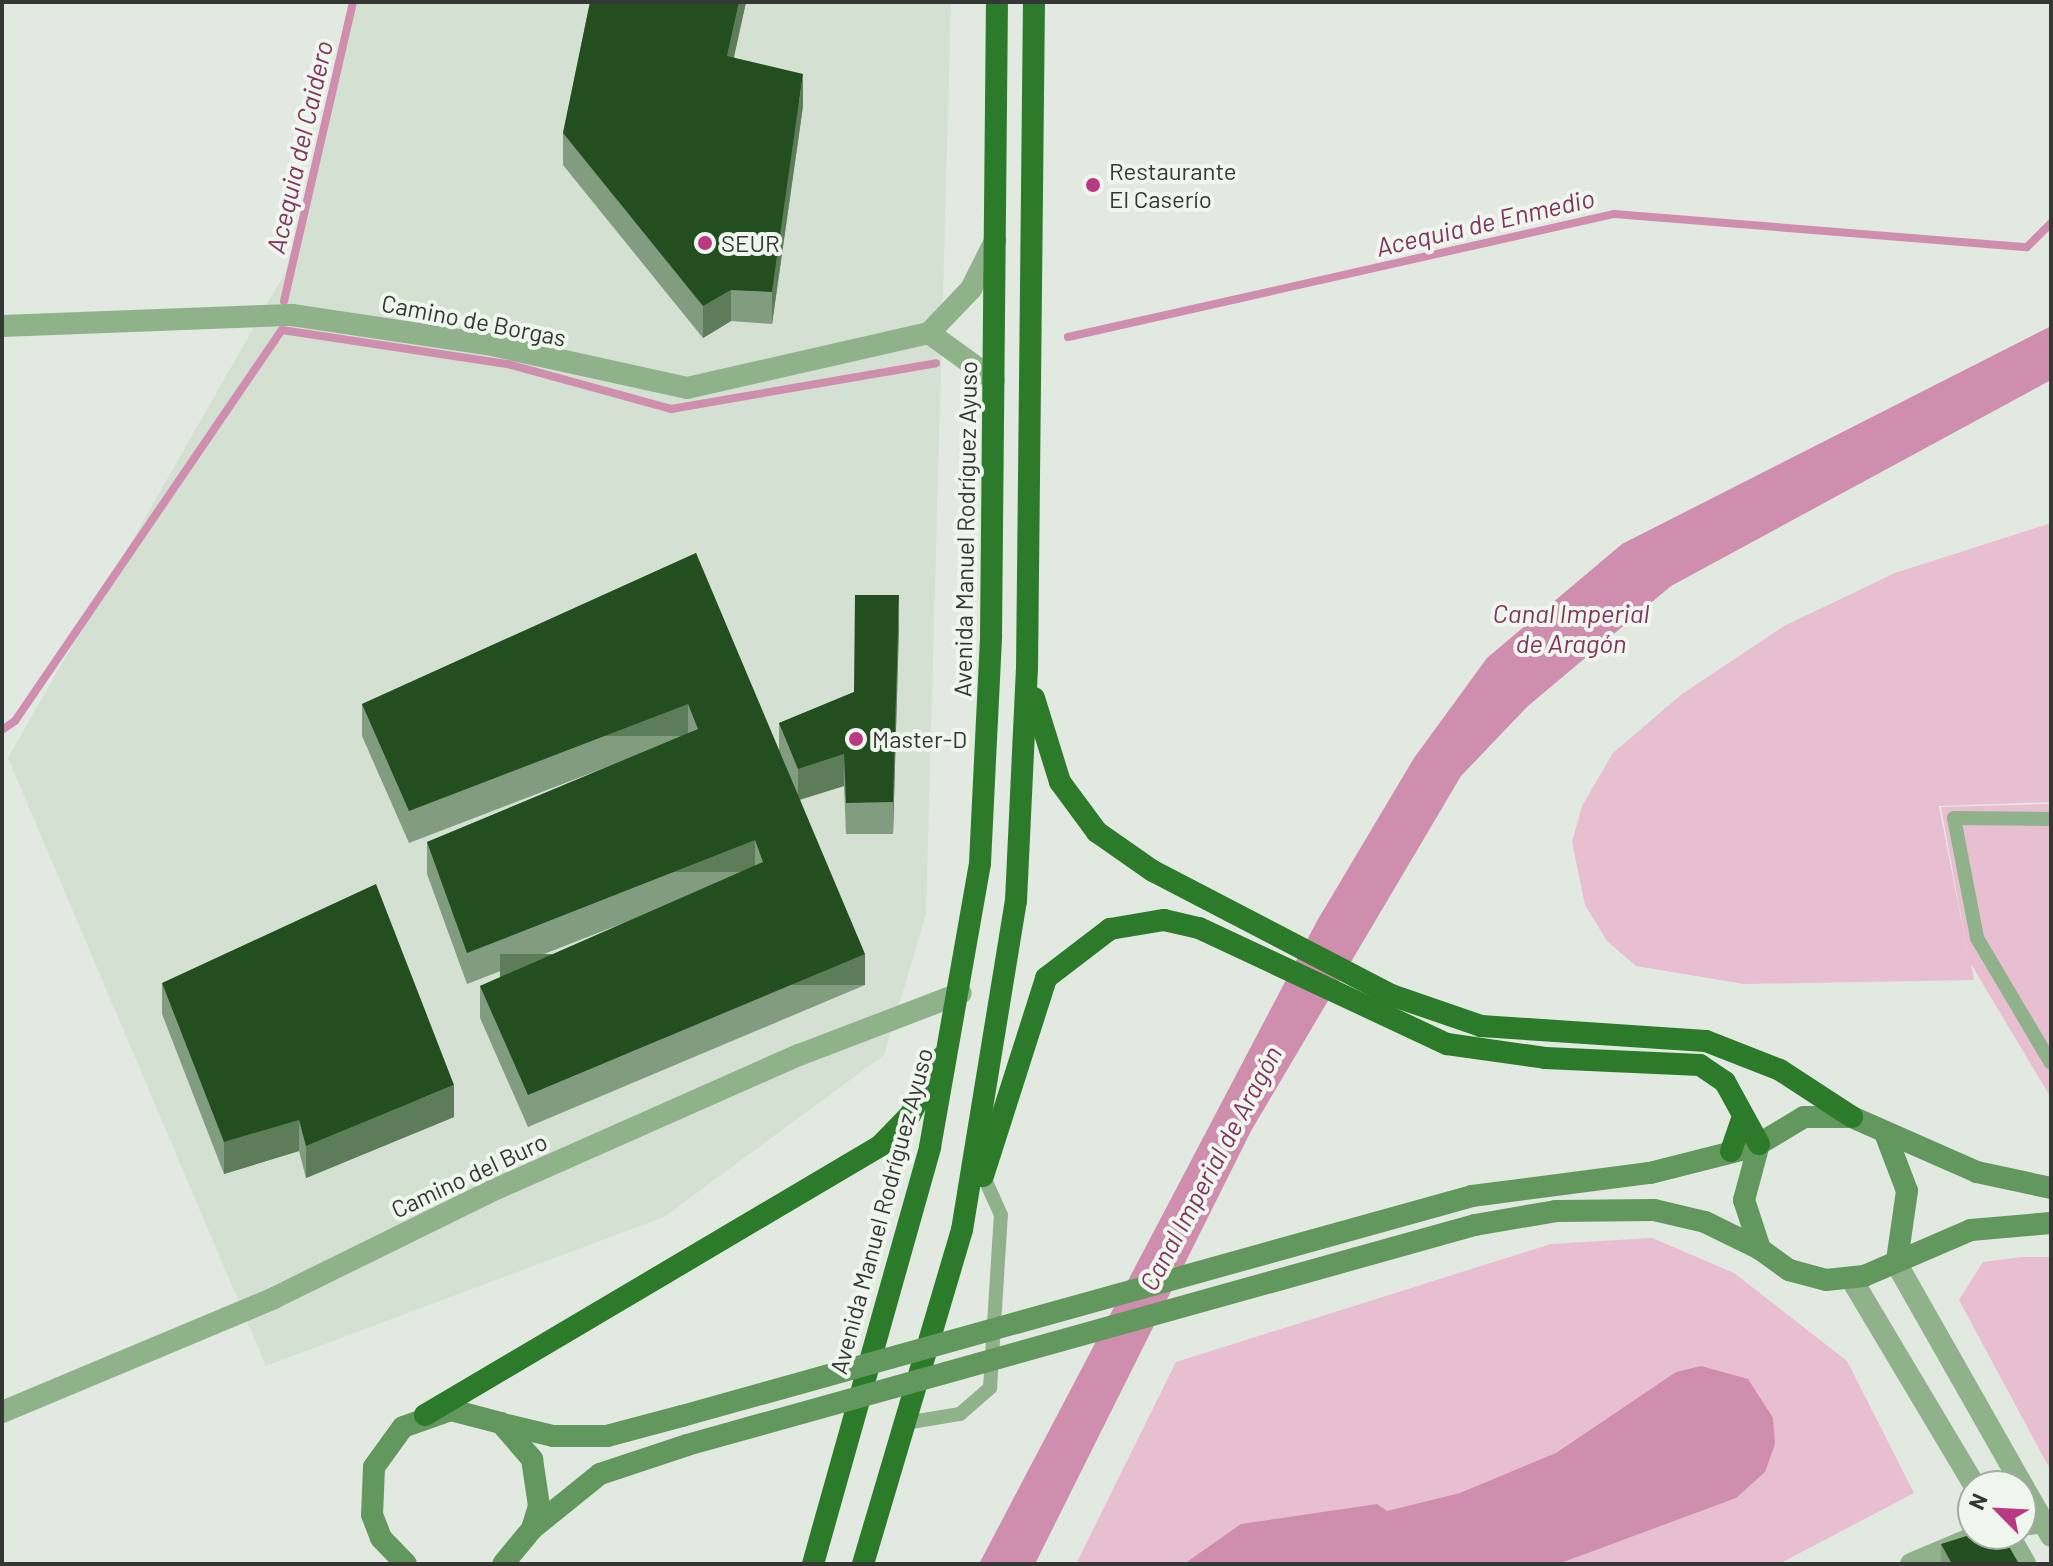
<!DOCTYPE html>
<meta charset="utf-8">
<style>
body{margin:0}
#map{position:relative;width:2053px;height:1566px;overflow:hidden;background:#e2e9e1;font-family:Barlow,sans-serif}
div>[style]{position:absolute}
.built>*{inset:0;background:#d3e0d2}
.green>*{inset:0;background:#e8bed1}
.water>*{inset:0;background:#cf8eae}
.stream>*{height:8px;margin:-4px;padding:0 4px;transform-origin:4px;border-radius:4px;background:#cf8eae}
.service>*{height:14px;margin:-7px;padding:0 7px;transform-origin:7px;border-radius:7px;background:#8fb28b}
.minor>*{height:22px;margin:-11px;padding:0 11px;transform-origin:11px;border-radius:11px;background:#8fb28b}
.tertiary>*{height:22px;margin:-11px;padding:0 11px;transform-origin:11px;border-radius:11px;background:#8fb28b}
.secondary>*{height:22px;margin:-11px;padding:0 11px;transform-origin:11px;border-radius:11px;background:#62985e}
.trunk>*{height:22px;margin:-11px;padding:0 11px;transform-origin:11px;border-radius:11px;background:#2c7b2a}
.secondary-bridge>*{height:22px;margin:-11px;padding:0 11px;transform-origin:11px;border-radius:11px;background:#62985e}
.wall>*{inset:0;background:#829c80}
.shaded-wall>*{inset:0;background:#5c7c5a;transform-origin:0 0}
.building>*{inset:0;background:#224e20}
.dots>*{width:22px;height:22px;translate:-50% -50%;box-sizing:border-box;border:4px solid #eff6ee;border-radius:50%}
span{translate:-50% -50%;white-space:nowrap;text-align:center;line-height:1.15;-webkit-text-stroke:8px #eff6ee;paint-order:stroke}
.poi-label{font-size:24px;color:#343734}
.left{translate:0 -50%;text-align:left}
.street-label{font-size:24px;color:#343734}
.water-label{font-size:26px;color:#82335e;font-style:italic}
.frame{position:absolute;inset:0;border:4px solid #343734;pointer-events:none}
.north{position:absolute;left:1957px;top:1470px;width:80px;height:80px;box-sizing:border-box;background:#eff6ee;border:2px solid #a4aaa4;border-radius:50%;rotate:294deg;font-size:22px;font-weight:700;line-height:32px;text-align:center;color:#343734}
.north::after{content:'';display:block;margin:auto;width:28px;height:36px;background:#b93983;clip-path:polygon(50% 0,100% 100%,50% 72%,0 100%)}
</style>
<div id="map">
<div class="built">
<div style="clip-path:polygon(353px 2px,951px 2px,926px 914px,884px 1055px,664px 1217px,266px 1366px,8px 758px,286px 271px)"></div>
</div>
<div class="green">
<div style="clip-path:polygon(2051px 523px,2051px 802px,1939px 806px,1969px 960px,1941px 807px,2051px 804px,2051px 1098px,1971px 964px,1974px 980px,1744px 984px,1636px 966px,1607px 941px,1585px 905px,1572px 842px,1582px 806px,1613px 753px,1682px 694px,1784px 626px,1895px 573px)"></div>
<div style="clip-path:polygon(1652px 1238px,1734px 1273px,1847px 1361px,1914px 1493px,1779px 1564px,1076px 1564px,1176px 1362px,1551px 1244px)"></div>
<div style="clip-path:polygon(2022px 1257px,2051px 1257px,2051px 1471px,1959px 1300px,1983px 1262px)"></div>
</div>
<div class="water">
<div style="clip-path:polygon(2051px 326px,2051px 380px,1671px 586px,1528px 706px,1461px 776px,1251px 1131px,1035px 1564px,979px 1564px,1317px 921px,1414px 758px,1487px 658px,1622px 544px)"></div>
<div style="clip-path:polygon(1701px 1366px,1748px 1379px,1773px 1418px,1775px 1444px,1765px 1472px,1736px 1498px,1558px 1564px,1184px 1564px,1241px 1524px,1377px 1504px,1387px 1511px,1460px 1493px,1556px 1453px,1676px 1372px)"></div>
</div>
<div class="stream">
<div style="left:284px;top:301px;width:307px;rotate:-77deg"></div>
<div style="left:1068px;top:337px;width:560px;rotate:-12.7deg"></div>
<div style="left:1614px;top:214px;width:414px;rotate:4.6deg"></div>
<div style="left:2027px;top:247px;width:34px;rotate:-45deg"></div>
<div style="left:2px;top:730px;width:16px;rotate:-35deg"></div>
<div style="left:15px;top:721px;width:473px;rotate:-55.7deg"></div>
<div style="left:282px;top:330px;width:229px;rotate:8.6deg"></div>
<div style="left:508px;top:364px;width:169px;rotate:15.4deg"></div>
<div style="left:671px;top:409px;width:269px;rotate:-9.8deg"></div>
</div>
<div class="service">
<div style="left:2051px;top:819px;width:97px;rotate:-179.4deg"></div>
<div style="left:1954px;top:818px;width:122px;rotate:79.1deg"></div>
<div style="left:1977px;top:938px;width:145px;rotate:59.4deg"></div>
<div style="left:905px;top:1423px;width:56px;rotate:-9.3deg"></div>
<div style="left:960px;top:1414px;width:40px;rotate:-41deg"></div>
<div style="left:990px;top:1388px;width:173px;rotate:-86.4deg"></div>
<div style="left:1001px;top:1215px;width:44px;rotate:-114.2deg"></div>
<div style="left:2021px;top:1529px;width:24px;rotate:-7deg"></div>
</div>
<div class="minor">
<div style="left:2px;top:326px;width:290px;rotate:-2.2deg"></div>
<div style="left:292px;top:315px;width:197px;rotate:8.5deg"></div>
<div style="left:487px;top:344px;width:205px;rotate:12.4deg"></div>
<div style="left:687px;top:388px;width:248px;rotate:-12.8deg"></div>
<div style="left:929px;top:333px;width:61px;rotate:-46.3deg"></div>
<div style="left:971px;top:289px;width:54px;rotate:-63.4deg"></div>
<div style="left:929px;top:333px;width:80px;rotate:35.9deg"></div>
<div style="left:2px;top:1412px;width:295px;rotate:-22.7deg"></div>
<div style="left:274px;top:1298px;width:237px;rotate:-26.2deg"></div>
<div style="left:487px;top:1193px;width:341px;rotate:-23.9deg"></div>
<div style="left:799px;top:1055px;width:173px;rotate:-20.9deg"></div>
<div style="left:1911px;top:1564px;width:77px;rotate:-22.9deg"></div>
</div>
<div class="tertiary">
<div style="left:1895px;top:1261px;width:316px;rotate:60.4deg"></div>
<div style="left:1852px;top:1280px;width:240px;rotate:59.2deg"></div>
<div style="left:2008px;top:1534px;width:34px;rotate:60deg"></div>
</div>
<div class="secondary">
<div style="left:1885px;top:1133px;width:62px;rotate:69.2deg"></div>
<div style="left:1907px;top:1191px;width:70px;rotate:98.2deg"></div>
<div style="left:2051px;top:1188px;width:76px;rotate:-167.8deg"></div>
<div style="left:1977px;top:1172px;width:137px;rotate:-156.3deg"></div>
<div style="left:1852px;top:1117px;width:48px;rotate:180deg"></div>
<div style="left:1804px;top:1117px;width:52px;rotate:149deg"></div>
<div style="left:1759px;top:1144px;width:58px;rotate:105deg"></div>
<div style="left:1744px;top:1200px;width:52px;rotate:71.9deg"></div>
<div style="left:1760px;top:1249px;width:36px;rotate:36deg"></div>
<div style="left:1789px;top:1270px;width:38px;rotate:15deg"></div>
<div style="left:1826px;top:1280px;width:38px;rotate:-6deg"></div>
<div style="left:1864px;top:1276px;width:116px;rotate:-23.3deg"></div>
<div style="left:1971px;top:1230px;width:80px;rotate:-5deg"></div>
<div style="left:1472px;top:1196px;width:179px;rotate:-7.4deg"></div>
<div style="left:1650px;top:1173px;width:102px;rotate:-14.2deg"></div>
<div style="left:1475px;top:1225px;width:82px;rotate:-9.8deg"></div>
<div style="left:1556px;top:1211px;width:98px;rotate:-0.6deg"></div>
<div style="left:1654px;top:1210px;width:52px;rotate:13.2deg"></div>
<div style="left:1705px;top:1222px;width:61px;rotate:26.1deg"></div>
<div style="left:507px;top:1425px;width:47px;rotate:13.4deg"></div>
<div style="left:553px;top:1436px;width:54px"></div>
<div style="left:607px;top:1436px;width:78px;rotate:-14.9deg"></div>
<div style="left:533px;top:1528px;width:86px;rotate:-38.9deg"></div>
<div style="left:600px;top:1474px;width:92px;rotate:-18.4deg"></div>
<div style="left:406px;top:1564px;width:36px;rotate:-134deg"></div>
<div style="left:381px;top:1538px;width:25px;rotate:-111deg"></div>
<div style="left:372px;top:1515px;width:48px;rotate:-87.6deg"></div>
<div style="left:374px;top:1467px;width:49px;rotate:-54.1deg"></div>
<div style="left:403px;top:1427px;width:51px;rotate:-19.5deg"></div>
<div style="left:451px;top:1410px;width:52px;rotate:14.6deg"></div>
<div style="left:501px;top:1423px;width:48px;rotate:49.3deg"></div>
<div style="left:532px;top:1459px;width:48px;rotate:81.5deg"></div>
<div style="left:539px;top:1506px;width:24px;rotate:107deg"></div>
<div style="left:532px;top:1529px;width:45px;rotate:129.6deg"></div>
</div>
<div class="trunk">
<div style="left:1034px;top:698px;width:88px;rotate:72.8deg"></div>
<div style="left:1060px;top:782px;width:62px;rotate:53.5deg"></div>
<div style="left:1097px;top:832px;width:68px;rotate:34.9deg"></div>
<div style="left:1153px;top:871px;width:268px;rotate:27.5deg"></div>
<div style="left:1391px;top:995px;width:95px;rotate:19deg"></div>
<div style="left:1481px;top:1026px;width:225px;rotate:3.8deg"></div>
<div style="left:1706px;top:1041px;width:79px;rotate:21.4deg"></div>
<div style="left:1780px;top:1070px;width:86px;rotate:33.1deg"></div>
<div style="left:1731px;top:1151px;width:36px;rotate:-71deg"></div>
<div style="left:983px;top:1176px;width:208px;rotate:-72.3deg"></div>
<div style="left:1046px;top:978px;width:81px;rotate:-37.4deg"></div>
<div style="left:1110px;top:929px;width:55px;rotate:-9.5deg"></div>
<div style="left:1164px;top:920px;width:36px;rotate:13deg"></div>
<div style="left:1199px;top:928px;width:274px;rotate:25.1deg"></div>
<div style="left:1447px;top:1044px;width:99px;rotate:8.1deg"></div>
<div style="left:1545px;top:1058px;width:155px;rotate:2.6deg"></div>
<div style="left:1700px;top:1065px;width:30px;rotate:34deg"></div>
<div style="left:1725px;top:1082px;width:71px;rotate:61.3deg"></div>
<div style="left:425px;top:1415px;width:529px;rotate:-30.59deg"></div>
<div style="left:880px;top:1146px;width:43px;rotate:-45.9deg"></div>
<div style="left:910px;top:1115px;width:66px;rotate:-61.1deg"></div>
<div style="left:813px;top:1564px;width:433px;rotate:-74.3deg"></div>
<div style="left:930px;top:1147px;width:288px;rotate:-80deg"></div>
<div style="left:980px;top:863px;width:228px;rotate:-87.2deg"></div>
<div style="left:991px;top:635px;width:633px;rotate:-89.46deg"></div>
<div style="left:863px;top:1564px;width:348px;rotate:-73.5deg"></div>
<div style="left:962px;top:1230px;width:333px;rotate:-80.7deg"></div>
<div style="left:1016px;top:901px;width:232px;rotate:-87.3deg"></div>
<div style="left:1027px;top:669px;width:667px;rotate:-89.4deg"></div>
</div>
<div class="secondary-bridge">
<div style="left:682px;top:1416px;width:820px;rotate:-15.56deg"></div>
<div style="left:687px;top:1445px;width:818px;rotate:-15.6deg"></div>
</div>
<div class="wall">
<div style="clip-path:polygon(590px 2px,746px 2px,734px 57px,803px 106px,772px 324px,731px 321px,703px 338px,563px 165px,563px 133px)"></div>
<div style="clip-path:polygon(696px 553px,779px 751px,779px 723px,854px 692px,899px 626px,893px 834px,846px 834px,844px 786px,800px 800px,865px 985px,528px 1127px,480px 1018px,480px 986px,626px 922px,467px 984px,427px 874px,427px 842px,612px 765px,409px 843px,362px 736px,362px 704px)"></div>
<div style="clip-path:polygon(162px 983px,454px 1117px,306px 1178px,299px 1151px,224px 1174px,162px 1014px)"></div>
<div style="clip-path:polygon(1941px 1544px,2019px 1564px,1941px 1564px)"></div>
</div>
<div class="shaded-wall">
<div style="clip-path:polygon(739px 2px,746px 2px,727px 88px,727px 56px)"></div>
<div style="clip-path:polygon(803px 74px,803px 106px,772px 324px,772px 292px)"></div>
<div style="clip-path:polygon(731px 290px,731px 321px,703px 338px,703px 306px)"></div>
<div style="clip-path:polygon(899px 595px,899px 626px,893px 834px,893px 802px)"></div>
<div style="left:688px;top:704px;width:32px;height:299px;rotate:90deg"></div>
<div style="clip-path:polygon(844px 754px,844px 786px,798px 800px,798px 769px)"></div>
<div style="left:755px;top:840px;width:32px;height:309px;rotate:90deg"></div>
<div style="left:865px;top:954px;width:31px;height:365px;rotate:90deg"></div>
<div style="clip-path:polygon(454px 1085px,454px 1117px,306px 1178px,306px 1146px)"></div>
<div style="clip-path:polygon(299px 1120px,299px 1151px,224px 1174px,224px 1142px)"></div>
</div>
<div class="building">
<div style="clip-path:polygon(590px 2px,739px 2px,727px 56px,803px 74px,772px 292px,731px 290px,703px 306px,563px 133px)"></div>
<div style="clip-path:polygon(696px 553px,865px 954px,528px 1095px,480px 986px,763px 862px,755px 840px,467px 953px,427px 842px,698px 729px,688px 704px,409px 811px,362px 704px)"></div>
<div style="clip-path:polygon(855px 595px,899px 595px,893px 802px,846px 803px,844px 754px,798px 769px,779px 723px,854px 692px)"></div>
<div style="clip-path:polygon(376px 884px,454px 1085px,306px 1146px,299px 1120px,224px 1142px,162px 983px)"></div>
<div style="clip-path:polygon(1973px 1534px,2002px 1534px,2019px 1564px,1952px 1564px,1941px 1544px)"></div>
</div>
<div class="dots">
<div style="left:1093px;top:185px;background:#b93983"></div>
<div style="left:705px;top:243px;background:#b93983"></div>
<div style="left:856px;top:739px;background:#b93983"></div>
</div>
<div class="poi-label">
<span class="left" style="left:1109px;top:185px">Restaurante<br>El Caserío</span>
<span class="left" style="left:721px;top:243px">SEUR</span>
<span class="left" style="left:872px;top:739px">Master-D</span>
</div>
<div class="street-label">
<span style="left:474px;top:320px;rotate:11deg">Camino de Borgas</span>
<span style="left:965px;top:529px;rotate:-89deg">Avenida Manuel Rodríguez Ayuso</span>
<span style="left:469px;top:1175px;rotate:-25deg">Camino del Buro</span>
<span style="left:881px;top:1211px;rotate:-75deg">Avenida Manuel Rodríguez Ayuso</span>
</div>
<div class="water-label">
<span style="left:299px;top:147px;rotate:-77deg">Acequia del Caidero</span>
<span style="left:1485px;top:222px;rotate:-13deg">Acequia de Enmedio</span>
<span style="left:1571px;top:628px">Canal Imperial<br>de Aragón</span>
<span style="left:1210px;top:1168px;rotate:-62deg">Canal Imperial de Aragón</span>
</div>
<div class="frame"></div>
<div class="north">N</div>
</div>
